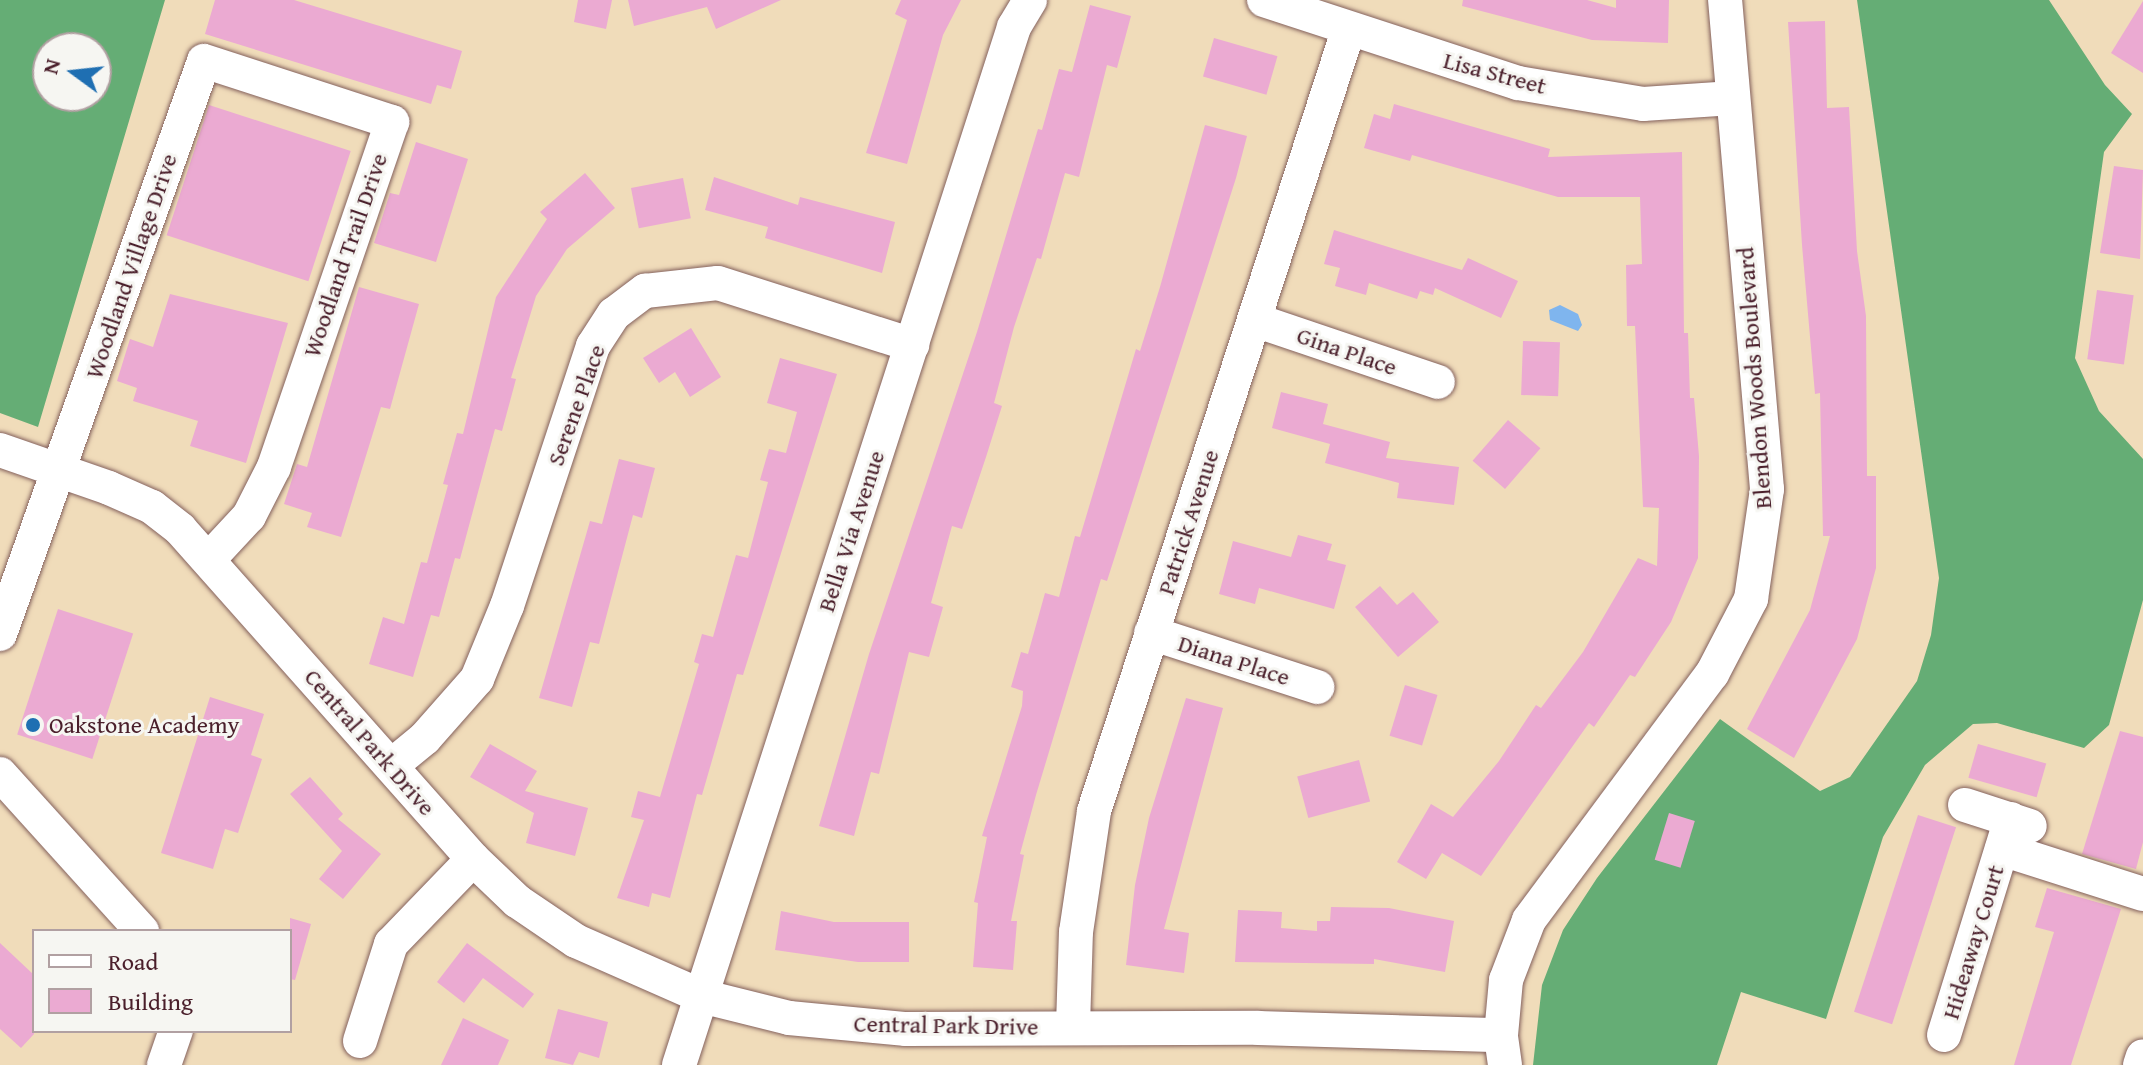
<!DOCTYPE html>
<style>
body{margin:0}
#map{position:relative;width:2143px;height:1065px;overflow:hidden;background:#f0dcba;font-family:"Gentium Book Plus",serif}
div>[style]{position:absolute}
.forest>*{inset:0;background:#65ad75}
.water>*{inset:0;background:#7fb5ee}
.building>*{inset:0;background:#ebaad2;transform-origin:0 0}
.roads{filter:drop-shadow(0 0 2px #84615d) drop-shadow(0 0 2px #84615d)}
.minor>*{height:34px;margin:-17px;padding:0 17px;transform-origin:17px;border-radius:17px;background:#fff}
.dots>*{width:22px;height:22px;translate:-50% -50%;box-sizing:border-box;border:4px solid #f6f6f2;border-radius:50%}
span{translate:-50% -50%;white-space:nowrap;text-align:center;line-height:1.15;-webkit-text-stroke:6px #f6f6f2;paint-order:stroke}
.street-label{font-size:24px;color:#4a1f2b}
.poi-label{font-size:24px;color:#4a1f2b}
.left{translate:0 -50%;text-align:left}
.legend{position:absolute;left:32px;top:929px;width:260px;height:104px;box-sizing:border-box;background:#f6f6f2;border:2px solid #b1a0a2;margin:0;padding:10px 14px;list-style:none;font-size:24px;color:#4a1f2b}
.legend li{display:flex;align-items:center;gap:16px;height:40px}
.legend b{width:40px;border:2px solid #b1a0a2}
.north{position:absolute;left:32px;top:32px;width:80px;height:80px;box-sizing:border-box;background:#f6f6f2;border:2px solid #b1a0a2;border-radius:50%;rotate:285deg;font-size:22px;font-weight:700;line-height:32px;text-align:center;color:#4a1f2b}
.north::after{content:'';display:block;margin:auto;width:28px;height:36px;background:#1f6fb2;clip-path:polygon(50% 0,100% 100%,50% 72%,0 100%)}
</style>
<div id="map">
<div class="forest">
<div style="clip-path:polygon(evenodd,0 0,165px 0,38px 427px,0 413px,0 0,48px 48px,96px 48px,96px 96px,48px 96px,48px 48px)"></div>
<div style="clip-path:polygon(1857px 0,2049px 0,2105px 85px,2132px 114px,2104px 152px,2075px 358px,2099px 411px,2143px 459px,2143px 600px,2109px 725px,2084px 748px,1997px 723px,1973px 724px,1925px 765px,1883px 837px,1826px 1019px,1741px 992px,1717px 1065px,1533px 1065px,1542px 985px,1563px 930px,1597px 878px,1720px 719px,1820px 791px,1850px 777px,1917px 681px,1931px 635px,1939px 578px)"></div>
</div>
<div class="water">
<div style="clip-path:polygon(1560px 305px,1578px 314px,1582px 325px,1578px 331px,1550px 320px,1549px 310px)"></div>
</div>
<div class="building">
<div style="clip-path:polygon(215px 0,294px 0,462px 51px,451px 89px,437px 85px,431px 104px,205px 34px)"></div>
<div style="clip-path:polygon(578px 0,612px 0,606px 29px,574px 22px)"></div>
<div style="clip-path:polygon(628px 0,781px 0,716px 29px,707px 7px,634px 26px)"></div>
<div style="clip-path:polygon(901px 0,961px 0,943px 35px,907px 164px,866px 153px,907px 20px,895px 14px)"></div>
<div style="clip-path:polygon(1463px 0,1587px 0,1616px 8px,1616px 0,1669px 0,1668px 43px,1592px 40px,1462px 6px)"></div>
<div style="clip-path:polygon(2143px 1px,2143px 73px,2111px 53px)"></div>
<div style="clip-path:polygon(1090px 5px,1131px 16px,1117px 68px,1107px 65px,1079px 177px,1065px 173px,1041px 259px,1037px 258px,1014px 327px,994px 403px,1002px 406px,986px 457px,962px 529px,952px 526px,931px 603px,943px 607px,929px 657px,909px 652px,879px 774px,871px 772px,854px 836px,819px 826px,869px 654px,977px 332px,1038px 129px,1042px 130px,1059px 69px,1072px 72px)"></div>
<div style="clip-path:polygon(1825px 21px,1827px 108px,1849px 107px,1857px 251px,1866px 316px,1867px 476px,1876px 476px,1876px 568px,1857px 639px,1794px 758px,1747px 729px,1810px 610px,1830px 536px,1823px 536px,1820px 393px,1815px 394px,1802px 245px,1788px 22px)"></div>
<div style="left:1214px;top:38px;width:66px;height:40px;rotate:16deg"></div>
<div style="clip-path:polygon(1394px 104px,1550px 149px,1548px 157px,1682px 152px,1684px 333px,1688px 333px,1690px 398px,1694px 398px,1699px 456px,1698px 558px,1671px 622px,1635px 677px,1630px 675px,1594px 727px,1589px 723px,1481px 876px,1442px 853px,1426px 879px,1397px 862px,1431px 804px,1453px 817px,1499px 761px,1536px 705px,1541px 708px,1583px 652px,1638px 558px,1657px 566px,1659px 508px,1643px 507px,1635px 326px,1627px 326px,1626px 265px,1642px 264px,1640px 197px,1558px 197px,1412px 155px,1410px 161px,1364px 148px,1374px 114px,1390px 119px)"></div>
<div style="left:209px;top:105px;width:149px;height:137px;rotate:18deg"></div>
<div style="clip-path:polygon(1205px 125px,1247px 136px,1236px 178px,1107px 581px,1101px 579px,1036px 795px,1020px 854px,1024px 855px,1011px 921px,1017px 921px,1013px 970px,973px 967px,978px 903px,974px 902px,987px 837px,982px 836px,1022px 706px,1023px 691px,1011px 687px,1021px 652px,1028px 654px,1045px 593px,1059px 597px,1075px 536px,1080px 537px,1136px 349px,1140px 351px,1160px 287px)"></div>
<div style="clip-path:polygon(416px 142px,468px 159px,436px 262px,374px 243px,390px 193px,399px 195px)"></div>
<div style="clip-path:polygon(2114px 166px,2143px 170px,2140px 259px,2100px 253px)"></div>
<div style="clip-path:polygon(585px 173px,615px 208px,567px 249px,536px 296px,511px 378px,516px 379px,502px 431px,495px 429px,460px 559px,455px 558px,439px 617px,431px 615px,413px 677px,369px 664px,383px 617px,404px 624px,421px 562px,427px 563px,448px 485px,443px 484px,457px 433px,463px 434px,496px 297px,547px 219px,540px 212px)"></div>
<div style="clip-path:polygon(714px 177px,798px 205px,800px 197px,895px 222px,882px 273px,765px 238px,768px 227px,705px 210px)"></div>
<div style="left:683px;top:178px;width:41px;height:53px;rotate:79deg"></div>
<div style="clip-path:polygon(1334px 230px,1462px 270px,1468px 258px,1518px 281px,1501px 318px,1435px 288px,1433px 295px,1420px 291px,1417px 299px,1369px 283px,1366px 295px,1335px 286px,1340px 268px,1324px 264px)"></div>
<div style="clip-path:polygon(359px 287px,419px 304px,390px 409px,381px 407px,341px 537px,307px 527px,312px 513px,284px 504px,297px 464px,307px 467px)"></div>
<div style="left:2097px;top:290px;width:37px;height:70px;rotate:8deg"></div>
<div style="clip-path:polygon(170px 294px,288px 323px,246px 463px,190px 446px,198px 421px,133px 401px,137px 388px,117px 381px,130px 339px,153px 347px)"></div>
<div style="clip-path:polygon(691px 328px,721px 377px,690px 397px,675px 372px,659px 383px,643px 358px)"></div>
<div style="left:1523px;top:341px;width:37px;height:54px;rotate:2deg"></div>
<div style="clip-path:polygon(780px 358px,837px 374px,743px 675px,737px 674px,702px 795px,697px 794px,670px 898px,652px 893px,649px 907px,617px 898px,644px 820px,631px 817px,638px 791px,660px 797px,699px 664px,694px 662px,702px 634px,713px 637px,736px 555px,748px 558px,768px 482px,760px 480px,769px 449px,786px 453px,797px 412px,767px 403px)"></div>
<div style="clip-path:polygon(1281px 392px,1328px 404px,1323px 424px,1390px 442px,1386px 458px,1459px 467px,1454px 505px,1397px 498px,1399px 483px,1325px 463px,1330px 444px,1272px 428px)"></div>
<div style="left:1508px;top:420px;width:43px;height:54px;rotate:41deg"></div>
<div style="clip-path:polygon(619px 459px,655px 468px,642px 518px,633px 515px,599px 644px,590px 642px,572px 707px,539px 698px,590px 521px,602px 524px)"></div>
<div style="clip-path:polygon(1298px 535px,1332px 544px,1327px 560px,1346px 565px,1334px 609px,1259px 588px,1255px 604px,1219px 594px,1233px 541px,1291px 557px)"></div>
<div style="clip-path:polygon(1380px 586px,1397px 605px,1413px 592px,1439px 622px,1398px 657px,1355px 607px)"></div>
<div style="left:58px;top:609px;width:79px;height:132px;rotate:18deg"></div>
<div style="left:1405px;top:685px;width:34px;height:53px;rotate:17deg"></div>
<div style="clip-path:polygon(210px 697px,264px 714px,251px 755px,262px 759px,238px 833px,225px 829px,213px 869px,161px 853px)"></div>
<div style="clip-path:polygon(1186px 698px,1223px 708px,1164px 929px,1189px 933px,1184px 973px,1126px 965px,1135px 885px,1149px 818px)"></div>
<div style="clip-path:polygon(2120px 731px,2143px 737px,2143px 842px,2136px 869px,2082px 854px)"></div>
<div style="clip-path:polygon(490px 744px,537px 771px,525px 791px,588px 808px,575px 856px,526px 843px,534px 813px,470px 777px)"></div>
<div style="left:1978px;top:744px;width:71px;height:35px;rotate:16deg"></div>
<div style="left:1359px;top:760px;width:43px;height:64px;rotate:75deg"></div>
<div style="clip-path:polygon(310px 777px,343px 814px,338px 819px,381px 854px,343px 899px,319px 879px,342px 851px,290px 794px)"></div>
<div style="left:1669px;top:813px;width:27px;height:49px;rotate:17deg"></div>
<div style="left:1918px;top:815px;width:40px;height:207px;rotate:18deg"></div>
<div style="clip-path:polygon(2047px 888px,2121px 909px,2071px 1065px,2014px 1065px,2054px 932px,2035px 927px)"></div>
<div style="clip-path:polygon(1331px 907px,1389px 908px,1454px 921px,1445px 972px,1374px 959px,1374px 964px,1235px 962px,1238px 910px,1282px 912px,1281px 928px,1317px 931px,1317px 921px,1330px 921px)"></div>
<div style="clip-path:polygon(781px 911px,834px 922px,909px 922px,909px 962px,858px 962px,775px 950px)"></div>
<div style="clip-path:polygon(290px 918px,311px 924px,295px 980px,290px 979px)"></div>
<div style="clip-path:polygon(0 943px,34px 975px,34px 1034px,21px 1048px,0 1029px)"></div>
<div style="clip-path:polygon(467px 943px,534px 994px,523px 1008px,483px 978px,464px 1003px,437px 982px)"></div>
<div style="clip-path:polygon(558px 1009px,608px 1022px,599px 1058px,579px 1052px,573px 1065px,545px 1058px)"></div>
<div style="clip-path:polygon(463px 1018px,509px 1040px,498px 1065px,441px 1065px)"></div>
</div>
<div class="roads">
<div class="minor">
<div style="left:1264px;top:0;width:267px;rotate:18.1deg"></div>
<div style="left:1518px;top:83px;width:127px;rotate:9.5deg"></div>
<div style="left:1643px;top:104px;width:90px;rotate:-3.8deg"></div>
<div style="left:1255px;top:320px;width:193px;rotate:18.7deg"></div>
<div style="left:0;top:450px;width:115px;rotate:19.2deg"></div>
<div style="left:109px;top:488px;width:47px;rotate:23.8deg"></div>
<div style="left:152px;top:507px;width:36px;rotate:38deg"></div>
<div style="left:180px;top:529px;width:441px;rotate:48.4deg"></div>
<div style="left:473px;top:859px;width:61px;rotate:43.7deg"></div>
<div style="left:517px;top:901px;width:71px;rotate:34.1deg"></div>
<div style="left:576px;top:941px;width:137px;rotate:23.7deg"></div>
<div style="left:701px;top:996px;width:91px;rotate:14deg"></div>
<div style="left:789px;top:1018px;width:118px;rotate:5.4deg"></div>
<div style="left:906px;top:1029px;width:352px;rotate:-0.2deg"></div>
<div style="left:1258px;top:1028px;width:243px;rotate:1.7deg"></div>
<div style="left:1151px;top:633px;width:175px;rotate:18deg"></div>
<div style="left:0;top:634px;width:608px;rotate:-70.4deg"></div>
<div style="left:204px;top:61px;width:198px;rotate:18deg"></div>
<div style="left:392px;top:122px;width:365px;rotate:108.9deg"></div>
<div style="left:274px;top:467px;width:55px;rotate:117deg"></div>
<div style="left:249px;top:516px;width:59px;rotate:132.9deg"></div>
<div style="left:391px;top:766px;width:44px;rotate:-39.5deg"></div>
<div style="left:425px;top:738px;width:79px;rotate:-48.6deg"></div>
<div style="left:477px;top:679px;width:79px;rotate:-67.7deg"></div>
<div style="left:507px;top:606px;width:274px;rotate:-71.7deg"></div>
<div style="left:593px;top:346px;width:38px;rotate:-57deg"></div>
<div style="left:614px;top:314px;width:39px;rotate:-37deg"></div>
<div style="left:645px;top:291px;width:73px;rotate:-6.3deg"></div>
<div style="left:718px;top:283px;width:204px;rotate:17.7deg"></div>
<div style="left:0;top:774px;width:212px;rotate:47.9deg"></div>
<div style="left:1965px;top:805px;width:68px;rotate:17.9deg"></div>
<div style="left:2002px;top:849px;width:148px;rotate:17.7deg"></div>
<div style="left:1073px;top:1026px;width:94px;rotate:-88.2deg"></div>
<div style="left:1076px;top:932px;width:122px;rotate:-81.5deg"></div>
<div style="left:1094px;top:811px;width:823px;rotate:-71.96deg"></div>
<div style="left:1944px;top:1035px;width:226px;rotate:-72.8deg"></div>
<div style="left:360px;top:1041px;width:102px;rotate:-72.3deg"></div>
<div style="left:391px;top:944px;width:118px;rotate:-46deg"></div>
<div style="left:164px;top:1065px;width:36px;rotate:-71deg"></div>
<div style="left:679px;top:1065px;width:1091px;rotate:-72.11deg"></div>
<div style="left:1014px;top:27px;width:31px;rotate:-59deg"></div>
<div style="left:1505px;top:1065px;width:30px;rotate:-98deg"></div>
<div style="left:1501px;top:1035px;width:55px;rotate:-84.8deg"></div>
<div style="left:1506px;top:980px;width:64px;rotate:-69deg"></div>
<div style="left:1529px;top:920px;width:307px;rotate:-53.4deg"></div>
<div style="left:1712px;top:674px;width:85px;rotate:-62.5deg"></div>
<div style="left:1751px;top:599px;width:111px;rotate:-81.7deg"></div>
<div style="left:1767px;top:489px;width:491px;rotate:-94.9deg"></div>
<div style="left:2140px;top:1065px;width:9px;rotate:-72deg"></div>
</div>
</div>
<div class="dots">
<div style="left:33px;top:725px;background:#1f6fb2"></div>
</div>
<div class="street-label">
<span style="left:1495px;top:73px;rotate:15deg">Lisa Street</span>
<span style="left:345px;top:255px;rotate:-71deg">Woodland Trail Drive</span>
<span style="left:131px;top:266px;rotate:-71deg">Woodland Village Drive</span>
<span style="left:1347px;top:351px;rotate:19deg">Gina Place</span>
<span style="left:1754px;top:378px;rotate:-94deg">Blendon Woods Boulevard</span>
<span style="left:576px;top:405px;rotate:-70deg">Serene Place</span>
<span style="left:1188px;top:522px;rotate:-72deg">Patrick Avenue</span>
<span style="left:851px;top:531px;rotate:-72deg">Bella Via Avenue</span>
<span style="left:1234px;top:660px;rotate:18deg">Diana Place</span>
<span style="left:370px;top:742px;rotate:49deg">Central Park Drive</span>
<span style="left:1973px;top:942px;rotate:-73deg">Hideaway Court</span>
<span style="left:946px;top:1025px;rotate:1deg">Central Park Drive</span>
</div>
<div class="poi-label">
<span class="left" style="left:49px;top:725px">Oakstone Academy</span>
</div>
<ul class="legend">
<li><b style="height:10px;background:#fff"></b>Road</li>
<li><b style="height:22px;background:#ebaad2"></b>Building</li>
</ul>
<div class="north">N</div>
</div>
